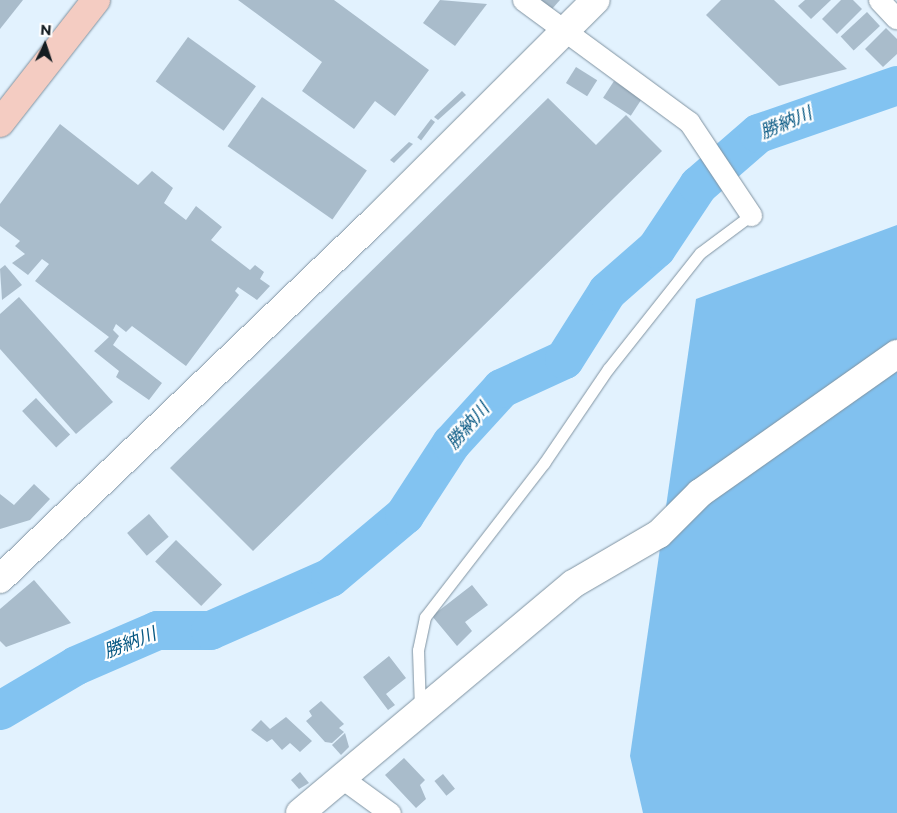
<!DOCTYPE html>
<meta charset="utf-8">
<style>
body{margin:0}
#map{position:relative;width:897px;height:813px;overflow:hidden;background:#e2f2fe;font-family:Montserrat,"Noto Sans JP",sans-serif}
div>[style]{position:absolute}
.forest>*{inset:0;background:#81c1ef}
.stream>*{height:6px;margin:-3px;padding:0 3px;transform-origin:3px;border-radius:3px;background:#82c3f1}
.river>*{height:39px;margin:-19.5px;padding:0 19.5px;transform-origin:19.5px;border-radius:19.5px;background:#82c3f1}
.building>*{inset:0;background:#a9bccb;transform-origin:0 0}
.roads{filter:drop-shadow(0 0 1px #8093a1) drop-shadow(0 0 1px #8093a1)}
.service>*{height:11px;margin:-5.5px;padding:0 5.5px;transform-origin:5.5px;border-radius:5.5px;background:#fff}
.minor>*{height:21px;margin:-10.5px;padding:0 10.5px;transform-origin:10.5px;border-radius:10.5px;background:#fff}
.tertiary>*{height:28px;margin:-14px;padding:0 14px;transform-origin:14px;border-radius:14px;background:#fff}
.trunk>*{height:28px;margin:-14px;padding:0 14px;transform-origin:14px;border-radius:14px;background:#f4ccc2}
span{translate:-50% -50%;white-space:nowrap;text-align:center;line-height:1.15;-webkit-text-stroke:4.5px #fff;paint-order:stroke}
.water-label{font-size:18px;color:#075883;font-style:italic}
.north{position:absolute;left:20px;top:20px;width:50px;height:50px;-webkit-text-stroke:4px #fff;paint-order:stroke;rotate:4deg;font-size:14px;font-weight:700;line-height:20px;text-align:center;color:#141c21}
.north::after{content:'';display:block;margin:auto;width:18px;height:22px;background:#141c21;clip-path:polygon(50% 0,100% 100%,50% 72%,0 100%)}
</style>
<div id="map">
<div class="forest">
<div style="clip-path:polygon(897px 225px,897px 813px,643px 813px,630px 756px,696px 299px)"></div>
</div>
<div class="stream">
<div style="left:0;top:710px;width:1px"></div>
</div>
<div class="river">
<div style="left:0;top:710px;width:88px;rotate:-30.6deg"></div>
<div style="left:76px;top:665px;width:88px;rotate:-23.4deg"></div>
<div style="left:157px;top:630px;width:53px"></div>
<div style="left:210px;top:630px;width:131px;rotate:-23.8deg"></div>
<div style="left:330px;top:577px;width:97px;rotate:-40deg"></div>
<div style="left:404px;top:515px;width:86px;rotate:-56.9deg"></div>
<div style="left:451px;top:443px;width:74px;rotate:-47.7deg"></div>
<div style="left:501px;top:388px;width:69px;rotate:-24.7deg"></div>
<div style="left:564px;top:359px;width:80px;rotate:-57.7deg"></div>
<div style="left:607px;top:291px;width:65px;rotate:-41.3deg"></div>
<div style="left:656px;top:248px;width:76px;rotate:-56.3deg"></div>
<div style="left:698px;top:185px;width:79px;rotate:-40.9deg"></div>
<div style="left:758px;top:133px;width:147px;rotate:-19.1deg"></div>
</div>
<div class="building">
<div style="clip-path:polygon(0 0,23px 0,0 29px)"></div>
<div style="clip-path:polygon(238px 0,334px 0,429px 70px,395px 116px,375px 101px,354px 129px,302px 91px,322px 62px)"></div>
<div style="clip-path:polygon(440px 0,487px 4px,455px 46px,423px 23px)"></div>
<div style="clip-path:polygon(541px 0,560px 0,552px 9px)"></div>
<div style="clip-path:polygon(721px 0,774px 0,847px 69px,779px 86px,706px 15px)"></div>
<div style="clip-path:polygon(805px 0,831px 0,811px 19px,798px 6px)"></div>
<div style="clip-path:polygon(841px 0,853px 0,862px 9px,837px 34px,822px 19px)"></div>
<div style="left:867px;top:12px;width:19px;height:36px;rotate:47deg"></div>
<div style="clip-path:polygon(886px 28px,897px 39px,897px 54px,883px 67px,865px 49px)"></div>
<div style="left:188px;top:37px;width:84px;height:55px;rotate:36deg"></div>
<div style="left:576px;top:67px;width:25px;height:19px;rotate:32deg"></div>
<div style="left:614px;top:81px;width:33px;height:20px;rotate:33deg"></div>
<div style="clip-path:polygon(462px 91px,466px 95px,438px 120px,434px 117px)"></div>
<div style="left:262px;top:97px;width:128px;height:60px;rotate:35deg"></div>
<div style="clip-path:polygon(548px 98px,596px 145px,626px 115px,662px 151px,253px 551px,170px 468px)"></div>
<div style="left:431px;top:119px;width:5px;height:23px;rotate:37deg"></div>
<div style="clip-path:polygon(60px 124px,138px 185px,152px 171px,173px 188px,164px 203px,186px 220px,196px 206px,222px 227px,211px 240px,250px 270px,255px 265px,264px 272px,260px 279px,270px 286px,257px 300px,238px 287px,235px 291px,239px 295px,186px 366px,132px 326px,126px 332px,116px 324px,113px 330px,119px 336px,113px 345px,162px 383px,149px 400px,116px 377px,119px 371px,94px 351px,109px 337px,35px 281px,49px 264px,42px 259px,28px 275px,12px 263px,25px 254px,15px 246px,20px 241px,0 226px,0 204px)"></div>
<div style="clip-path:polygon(409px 142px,413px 144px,394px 163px,390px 160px)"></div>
<div style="clip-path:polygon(5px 265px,22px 285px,2px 300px,0 269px)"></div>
<div style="clip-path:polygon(19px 297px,113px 402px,76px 434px,0 349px,0 314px)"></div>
<div style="left:36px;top:398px;width:50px;height:19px;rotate:47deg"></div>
<div style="clip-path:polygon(34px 484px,50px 499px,30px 520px,0 529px,0 494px,14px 505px)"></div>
<div style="left:149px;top:514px;width:30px;height:29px;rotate:49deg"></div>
<div style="left:176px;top:540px;width:64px;height:30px;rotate:44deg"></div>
<div style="clip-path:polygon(34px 580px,71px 623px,6px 647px,0 641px,0 609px)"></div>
<div style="clip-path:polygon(472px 585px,488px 605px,465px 622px,472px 631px,457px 646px,432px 616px)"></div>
<div style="clip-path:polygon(389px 656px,406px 678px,386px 694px,395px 705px,388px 710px,363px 677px)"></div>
<div style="clip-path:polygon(321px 701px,344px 724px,339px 728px,344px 732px,332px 743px,325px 742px,306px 721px,312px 716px,309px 711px)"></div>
<div style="clip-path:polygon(286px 717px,312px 741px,300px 752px,290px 743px,282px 750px,272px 739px,267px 742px,251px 730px,261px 720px,270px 729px)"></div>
<div style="clip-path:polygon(345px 733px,349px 747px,341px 755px,332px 745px)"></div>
<div style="clip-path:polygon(404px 758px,425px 780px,420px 785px,426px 799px,416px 808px,385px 775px)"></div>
<div style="clip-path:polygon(300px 772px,309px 783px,299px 789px,291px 780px)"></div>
<div style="left:443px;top:774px;width:19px;height:11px;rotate:51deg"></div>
</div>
<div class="roads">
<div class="service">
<div style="left:420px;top:708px;width:58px;rotate:-92deg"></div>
<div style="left:418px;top:650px;width:34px;rotate:-78deg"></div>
<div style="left:425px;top:617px;width:195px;rotate:-52.3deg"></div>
<div style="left:544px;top:463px;width:114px;rotate:-55.8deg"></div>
<div style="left:608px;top:369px;width:148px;rotate:-51.6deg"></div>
<div style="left:700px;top:253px;width:64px;rotate:-36.7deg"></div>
</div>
<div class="minor">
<div style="left:523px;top:0;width:206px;rotate:36.3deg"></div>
<div style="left:689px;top:122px;width:112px;rotate:56.3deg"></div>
<div style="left:879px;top:0;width:25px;rotate:47deg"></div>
<div style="left:343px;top:779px;width:58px;rotate:35.9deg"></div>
</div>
<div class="tertiary">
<div style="left:0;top:579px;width:521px;rotate:-43.75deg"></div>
<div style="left:376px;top:219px;width:310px;rotate:-44.9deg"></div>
<div style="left:300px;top:813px;width:356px;rotate:-40deg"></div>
<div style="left:573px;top:584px;width:99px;rotate:-30.2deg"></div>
<div style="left:659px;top:534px;width:58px;rotate:-45deg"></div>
<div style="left:700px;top:493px;width:241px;rotate:-35.2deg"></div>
</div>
<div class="trunk">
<div style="left:0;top:123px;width:156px;rotate:-52deg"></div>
</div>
</div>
<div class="water-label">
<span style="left:786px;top:123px;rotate:-23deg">勝納川</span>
<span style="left:468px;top:426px;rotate:-49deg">勝納川</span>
<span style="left:130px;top:643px;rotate:-21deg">勝納川</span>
</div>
<div class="north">N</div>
</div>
